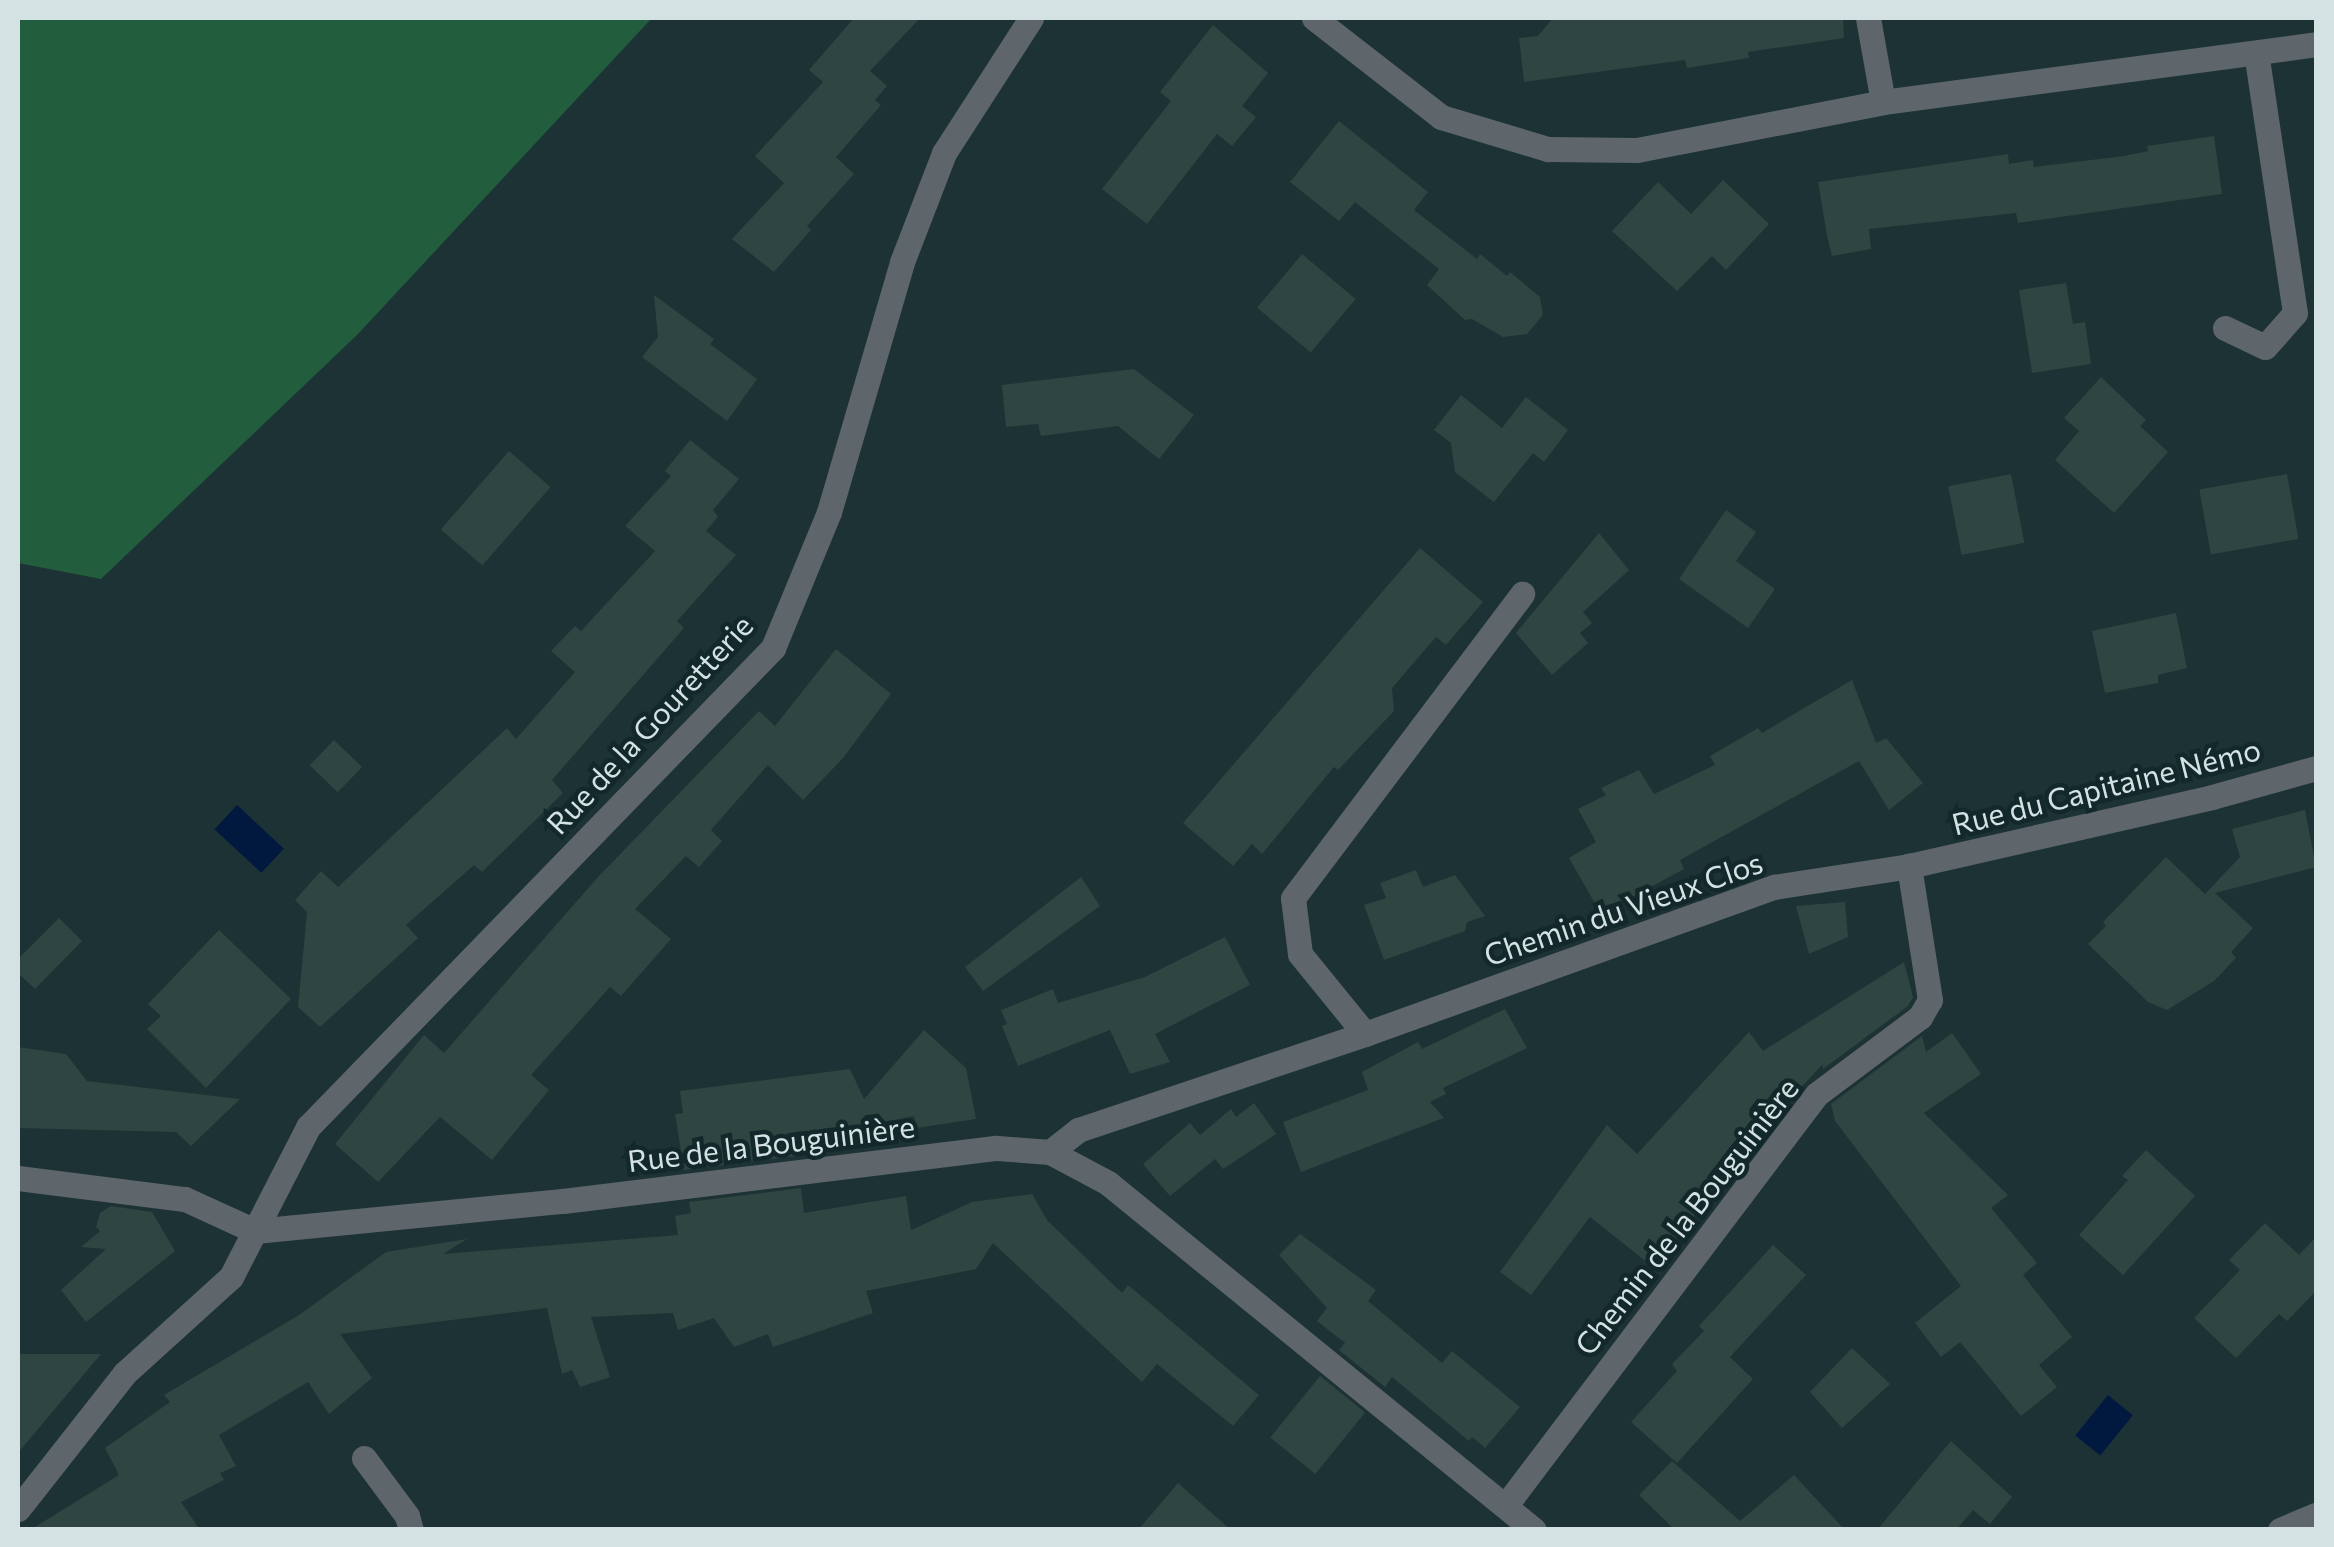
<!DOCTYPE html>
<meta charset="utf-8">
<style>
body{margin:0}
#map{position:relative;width:2334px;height:1547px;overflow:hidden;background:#1c3235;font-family:Commissioner,sans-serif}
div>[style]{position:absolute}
.green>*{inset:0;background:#225d3d}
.water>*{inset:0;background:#02193f;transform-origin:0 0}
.building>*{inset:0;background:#2f4541;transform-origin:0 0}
.minor>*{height:25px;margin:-12.5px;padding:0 12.5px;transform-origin:12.5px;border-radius:12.5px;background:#5e666b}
.tertiary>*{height:25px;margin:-12.5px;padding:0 12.5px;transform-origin:12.5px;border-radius:12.5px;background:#5e666b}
span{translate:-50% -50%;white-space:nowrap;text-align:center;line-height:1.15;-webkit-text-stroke:9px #12282b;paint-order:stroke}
.street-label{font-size:30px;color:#d5e2e4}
.frame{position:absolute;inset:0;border:20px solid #d5e2e4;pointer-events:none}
</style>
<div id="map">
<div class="green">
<div style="clip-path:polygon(18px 18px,652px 18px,358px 334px,101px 579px,18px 563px)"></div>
</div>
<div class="water">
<div style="left:237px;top:805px;width:64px;height:33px;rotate:43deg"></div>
<div style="left:2108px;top:1395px;width:32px;height:52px;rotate:39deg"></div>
</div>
<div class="building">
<div style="clip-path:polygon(854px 18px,920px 18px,870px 71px,887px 86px,875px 100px,881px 105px,836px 157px,854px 174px,807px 226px,811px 230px,774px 272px,732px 239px,784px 183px,755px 156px,823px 82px,809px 70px)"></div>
<div style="clip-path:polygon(1553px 18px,1843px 18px,1844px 38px,1748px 52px,1749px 58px,1687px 68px,1685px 60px,1524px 82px,1519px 38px,1538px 36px)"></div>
<div style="clip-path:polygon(1213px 25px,1268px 73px,1242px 106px,1256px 117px,1232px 146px,1217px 134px,1147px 224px,1102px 189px,1171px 101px,1160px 92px)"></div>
<div style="clip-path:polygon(1339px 121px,1428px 192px,1414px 210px,1477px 259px,1480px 254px,1507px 276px,1510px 272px,1540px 297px,1543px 315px,1527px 334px,1503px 337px,1472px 319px,1465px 320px,1427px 285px,1439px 269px,1355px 202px,1339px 221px,1290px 182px)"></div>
<div style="clip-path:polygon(2214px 136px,2222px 194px,2018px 223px,2016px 213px,1869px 229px,1871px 249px,1832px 256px,1827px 236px,1818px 182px,2008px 154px,2009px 164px,2033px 160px,2034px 167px,2124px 156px,2148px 151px,2147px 146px)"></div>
<div style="clip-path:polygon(1723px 180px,1769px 224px,1726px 270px,1712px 256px,1677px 291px,1612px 231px,1658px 182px,1691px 214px)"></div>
<div style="left:1302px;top:254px;width:70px;height:70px;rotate:40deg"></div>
<div style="clip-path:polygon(2066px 283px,2073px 324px,2085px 322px,2091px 364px,2032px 373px,2019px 290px)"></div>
<div style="clip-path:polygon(654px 295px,714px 339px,710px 344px,757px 379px,727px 421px,642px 357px,658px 337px)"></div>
<div style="clip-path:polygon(1134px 369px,1194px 415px,1159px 459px,1118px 426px,1041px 436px,1038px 424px,1006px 427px,1002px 385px)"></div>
<div style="clip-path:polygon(2101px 377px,2146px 420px,2140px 426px,2168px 452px,2114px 513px,2055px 460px,2079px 431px,2064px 418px)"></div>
<div style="clip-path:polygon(1461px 395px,1502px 428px,1526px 397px,1568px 430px,1544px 462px,1533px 453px,1494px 502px,1455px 472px,1451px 443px,1434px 430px)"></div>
<div style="clip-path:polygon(690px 440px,739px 479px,713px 510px,718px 517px,706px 531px,736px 555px,677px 621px,684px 628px,552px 780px,563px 793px,482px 872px,474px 865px,406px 925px,418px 938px,320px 1027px,298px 1007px,307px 912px,295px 900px,321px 871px,338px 887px,507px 728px,516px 739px,575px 672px,551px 651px,575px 626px,581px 631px,655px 551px,625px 526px,671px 476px,665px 471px)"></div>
<div style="left:509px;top:451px;width:55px;height:104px;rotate:41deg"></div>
<div style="left:2011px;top:474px;width:70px;height:64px;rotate:79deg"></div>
<div style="left:2287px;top:474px;width:66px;height:89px;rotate:80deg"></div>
<div style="clip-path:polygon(1726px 510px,1756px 532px,1736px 561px,1775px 589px,1748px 628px,1679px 579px)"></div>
<div style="clip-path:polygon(1599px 533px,1629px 570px,1583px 612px,1592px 623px,1580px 633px,1588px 643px,1552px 675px,1516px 633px)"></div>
<div style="clip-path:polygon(1420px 548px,1483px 602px,1446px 645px,1436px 637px,1392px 688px,1394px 711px,1338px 770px,1334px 767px,1262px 854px,1252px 844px,1233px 866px,1183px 823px)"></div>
<div style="clip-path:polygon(2176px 613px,2187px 668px,2158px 675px,2158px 683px,2105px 693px,2092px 631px)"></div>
<div style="clip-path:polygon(836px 649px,891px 694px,843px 758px,803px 800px,768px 765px,711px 830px,722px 841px,699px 867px,686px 856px,635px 909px,671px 939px,621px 996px,610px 987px,531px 1075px,549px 1090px,492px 1160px,440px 1117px,378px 1182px,335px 1144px,424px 1035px,444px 1053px,598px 877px,759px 711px,775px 726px)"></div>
<div style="clip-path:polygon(1852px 680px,1876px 743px,1886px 738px,1923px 783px,1889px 810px,1859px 761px,1680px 860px,1684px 869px,1601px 914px,1569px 858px,1596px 842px,1578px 809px,1606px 795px,1601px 788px,1639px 770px,1654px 794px,1715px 765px,1710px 756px,1758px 728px,1762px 733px)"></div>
<div style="left:334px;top:740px;width:39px;height:35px;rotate:44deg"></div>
<div style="clip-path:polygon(2305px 810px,2316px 867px,2215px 893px,2253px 928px,2231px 952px,2236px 958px,2214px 981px,2167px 1010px,2148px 1002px,2088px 944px,2106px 926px,2103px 922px,2166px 857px,2205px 894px,2240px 857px,2232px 829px)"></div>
<div style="clip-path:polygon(1416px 870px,1423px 887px,1455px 875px,1485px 916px,1467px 922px,1465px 931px,1384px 960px,1364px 905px,1386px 898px,1380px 883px)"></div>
<div style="clip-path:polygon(1081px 877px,1100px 906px,983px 991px,965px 967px)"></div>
<div style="clip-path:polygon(1845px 902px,1848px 937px,1809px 954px,1796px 906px)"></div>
<div style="clip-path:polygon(59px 918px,82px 941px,35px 989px,18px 973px,18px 959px)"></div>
<div style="clip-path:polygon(219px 930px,291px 999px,206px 1088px,147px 1029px,161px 1016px,148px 1004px)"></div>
<div style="clip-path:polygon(1225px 937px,1250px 985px,1155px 1034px,1170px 1062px,1130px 1074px,1110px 1030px,1018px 1066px,1002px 1026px,1007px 1024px,1001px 1010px,1053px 989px,1058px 1003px,1145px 977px)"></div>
<div style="clip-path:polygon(1904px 962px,1913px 997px,1908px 1006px,1823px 1069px,1822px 1065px,1742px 1151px,1745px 1154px,1653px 1267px,1590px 1217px,1531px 1295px,1500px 1272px,1607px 1125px,1637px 1154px,1749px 1032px,1763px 1051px)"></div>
<div style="clip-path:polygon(1505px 1009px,1527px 1048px,1443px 1088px,1446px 1094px,1430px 1102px,1444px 1118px,1301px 1172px,1283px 1122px,1368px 1090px,1362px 1072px,1418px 1042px,1422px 1049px)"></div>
<div style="clip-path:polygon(924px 1030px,966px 1068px,976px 1119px,916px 1128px,914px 1116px,795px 1141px,797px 1156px,684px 1170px,675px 1114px,683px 1113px,680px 1091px,850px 1069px,864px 1099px)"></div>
<div style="clip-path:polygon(1952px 1033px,1981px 1074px,1924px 1113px,2008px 1195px,1991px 1208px,2037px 1263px,2023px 1275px,2072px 1337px,2039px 1365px,2057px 1387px,2021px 1416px,1960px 1342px,1941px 1357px,1915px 1323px,1961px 1286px,1835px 1121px,1831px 1104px,1922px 1036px,1926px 1052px)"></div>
<div style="clip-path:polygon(18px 1047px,66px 1054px,87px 1081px,240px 1099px,191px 1146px,176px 1132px,18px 1128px)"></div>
<div style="clip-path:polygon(1254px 1103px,1276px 1134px,1223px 1169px,1215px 1159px,1170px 1196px,1143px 1164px,1190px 1123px,1200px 1135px,1231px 1109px,1236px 1117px)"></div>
<div style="clip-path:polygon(2146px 1150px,2195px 1196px,2123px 1275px,2079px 1235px,2128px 1180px,2122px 1176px)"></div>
<div style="clip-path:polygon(801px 1188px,804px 1213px,906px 1196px,911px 1230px,972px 1202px,1032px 1194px,1047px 1220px,1122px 1293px,1128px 1285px,1259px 1395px,1233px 1426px,1157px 1364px,1142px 1382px,993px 1243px,976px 1269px,866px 1291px,873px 1313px,773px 1347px,768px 1334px,734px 1347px,714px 1318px,678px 1330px,673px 1313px,591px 1317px,610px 1377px,580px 1387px,572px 1370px,562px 1374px,547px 1308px,340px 1334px,372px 1378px,329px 1414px,308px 1382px,219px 1435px,236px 1466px,220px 1473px,224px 1480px,181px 1502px,200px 1530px,30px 1530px,119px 1475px,105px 1448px,170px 1402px,164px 1395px,299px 1315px,386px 1252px,467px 1239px,443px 1254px,678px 1235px,675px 1216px,691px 1213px,689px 1202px)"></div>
<div style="clip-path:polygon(111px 1206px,152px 1212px,175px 1251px,86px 1322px,61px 1290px,106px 1249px,81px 1247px,100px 1231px,96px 1227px,100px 1213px)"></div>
<div style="clip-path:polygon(2265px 1223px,2299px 1255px,2316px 1237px,2316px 1291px,2287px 1321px,2279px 1314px,2236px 1358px,2194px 1318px,2240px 1270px,2229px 1260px)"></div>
<div style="clip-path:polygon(1300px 1234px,1376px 1290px,1368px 1301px,1442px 1363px,1452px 1351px,1520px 1407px,1485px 1448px,1472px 1437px,1469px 1441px,1392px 1377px,1385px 1387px,1339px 1350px,1345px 1343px,1317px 1321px,1327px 1308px,1279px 1255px)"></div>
<div style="clip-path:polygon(1773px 1245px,1806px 1275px,1730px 1357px,1753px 1379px,1677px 1463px,1631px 1422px,1677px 1371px,1672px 1364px,1704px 1331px,1699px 1326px)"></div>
<div style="clip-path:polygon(1852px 1348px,1890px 1384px,1842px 1428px,1810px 1392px)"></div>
<div style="clip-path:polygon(18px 1354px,101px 1354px,18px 1453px)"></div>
<div style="left:1320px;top:1376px;width:58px;height:79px;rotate:39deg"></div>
<div style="clip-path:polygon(1951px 1441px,2012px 1497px,1990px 1524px,1973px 1510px,1956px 1530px,1877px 1530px)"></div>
<div style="clip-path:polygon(1672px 1461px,1740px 1521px,1794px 1475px,1845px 1530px,1675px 1530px,1639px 1495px)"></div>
<div style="clip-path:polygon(1178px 1483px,1231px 1530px,1138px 1530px)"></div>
</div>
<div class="minor">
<div style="left:1314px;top:18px;width:161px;rotate:37.9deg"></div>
<div style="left:1441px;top:117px;width:112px;rotate:16.7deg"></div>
<div style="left:1548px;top:149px;width:89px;rotate:0.6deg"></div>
<div style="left:1637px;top:150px;width:251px;rotate:-11deg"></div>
<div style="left:1883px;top:102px;width:437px;rotate:-7.6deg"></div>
<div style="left:1868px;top:18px;width:85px;rotate:79.9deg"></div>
<div style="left:2225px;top:328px;width:44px;rotate:25.4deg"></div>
<div style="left:2265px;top:347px;width:45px;rotate:-48.6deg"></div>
<div style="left:2295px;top:313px;width:263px;rotate:-98.5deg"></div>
<div style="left:1365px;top:1034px;width:103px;rotate:-129.1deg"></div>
<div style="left:1300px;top:954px;width:56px;rotate:-97.1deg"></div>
<div style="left:1293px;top:898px;width:381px;rotate:-53deg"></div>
<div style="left:1050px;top:1152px;width:36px;rotate:-38deg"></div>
<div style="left:1078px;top:1130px;width:303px;rotate:-18.5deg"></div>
<div style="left:1365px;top:1034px;width:435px;rotate:-19.8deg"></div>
<div style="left:1774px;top:887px;width:137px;rotate:-8.8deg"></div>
<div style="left:1909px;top:866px;width:311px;rotate:-12.8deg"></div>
<div style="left:2212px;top:797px;width:108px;rotate:-15.6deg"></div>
<div style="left:18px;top:1178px;width:168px;rotate:7.2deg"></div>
<div style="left:185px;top:1199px;width:77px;rotate:24.6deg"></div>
<div style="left:255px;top:1231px;width:309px;rotate:-5.6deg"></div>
<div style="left:563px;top:1201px;width:437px;rotate:-7deg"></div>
<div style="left:997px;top:1148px;width:53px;rotate:4.3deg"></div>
<div style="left:1050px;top:1152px;width:66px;rotate:28.1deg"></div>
<div style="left:1108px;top:1183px;width:549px;rotate:39.16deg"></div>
<div style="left:364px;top:1458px;width:72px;rotate:53.4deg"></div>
<div style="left:407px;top:1516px;width:15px;rotate:74deg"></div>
<div style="left:1506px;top:1505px;width:515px;rotate:-52.89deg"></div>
<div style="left:1817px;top:1094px;width:129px;rotate:-36.8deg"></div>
<div style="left:1920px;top:1017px;width:20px;rotate:-60deg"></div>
<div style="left:1930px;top:1000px;width:136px;rotate:-98.9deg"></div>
<div style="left:18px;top:1509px;width:173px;rotate:-51.8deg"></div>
<div style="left:125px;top:1373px;width:143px;rotate:-42.2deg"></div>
<div style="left:231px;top:1277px;width:169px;rotate:-62.8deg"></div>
<div style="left:308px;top:1127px;width:668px;rotate:-45.85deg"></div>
<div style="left:773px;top:648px;width:147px;rotate:-67.6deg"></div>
<div style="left:829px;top:512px;width:260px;rotate:-73.7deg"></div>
<div style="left:902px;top:262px;width:117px;rotate:-68.9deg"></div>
<div style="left:944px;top:153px;width:161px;rotate:-57.2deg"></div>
</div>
<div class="tertiary">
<div style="left:2280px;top:1530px;width:39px;rotate:-23deg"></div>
</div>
<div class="street-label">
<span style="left:649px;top:724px;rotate:-47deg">Rue de la Gouretterie</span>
<span style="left:2106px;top:786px;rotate:-14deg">Rue du Capitaine Némo</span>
<span style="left:1623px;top:908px;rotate:-19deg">Chemin du Vieux Clos</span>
<span style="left:771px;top:1143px;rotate:-7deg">Rue de la Bouguinière</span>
<span style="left:1686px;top:1216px;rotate:-52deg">Chemin de la Bouguinière</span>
</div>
<div class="frame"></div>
</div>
